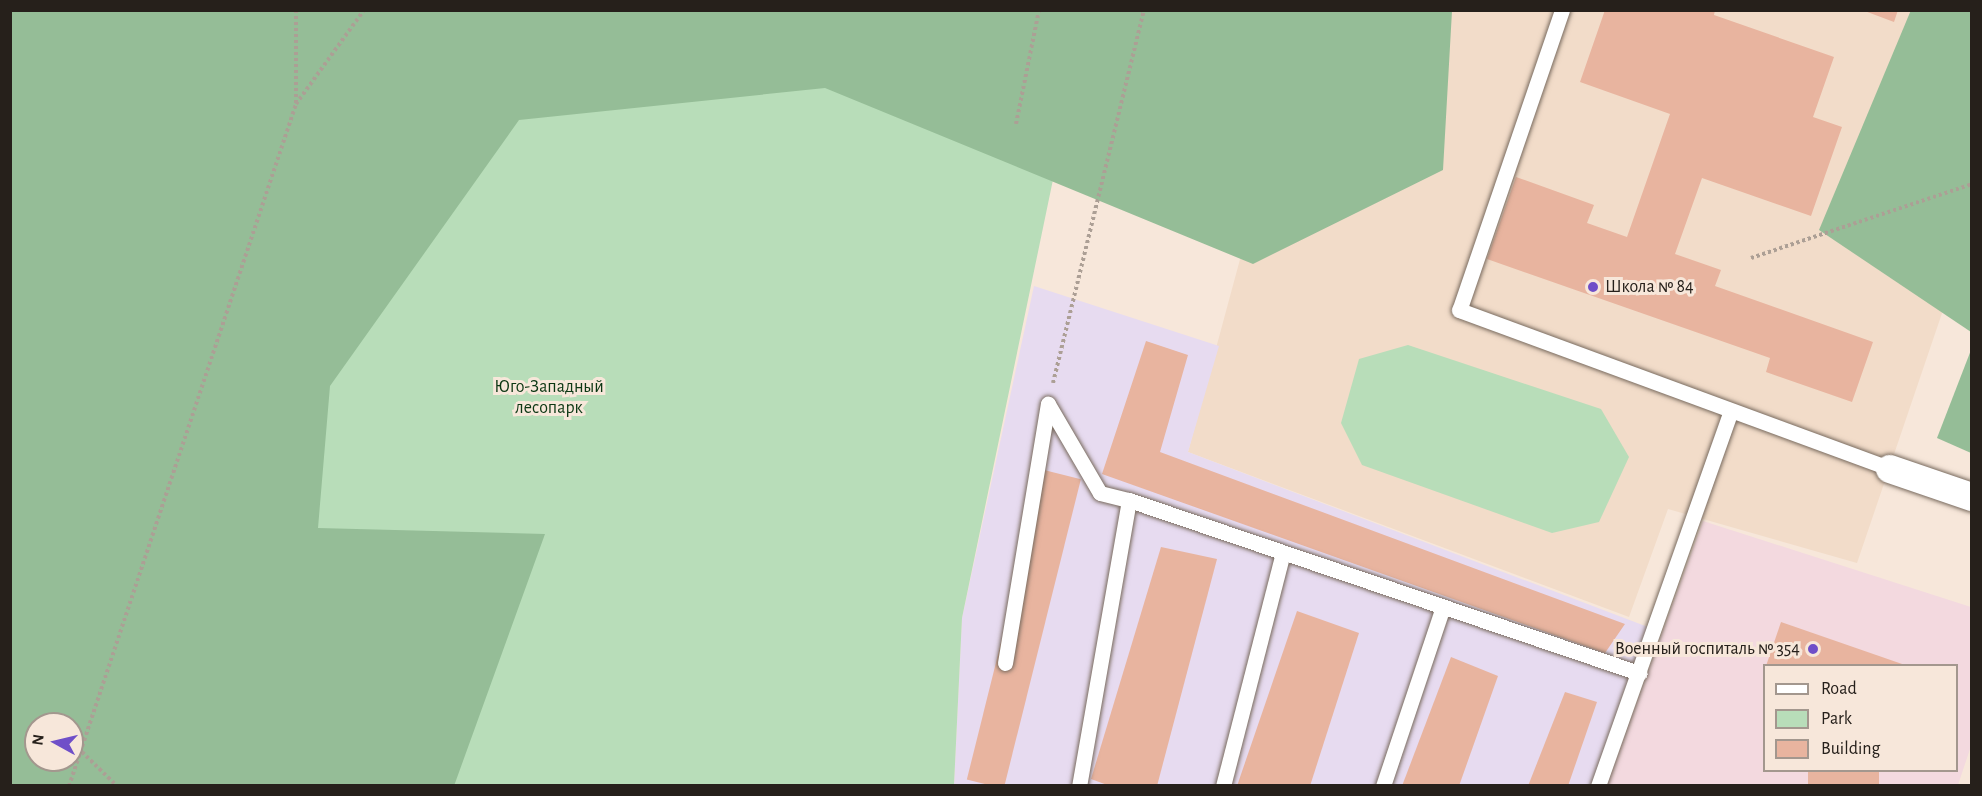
<!DOCTYPE html>
<meta charset="utf-8">
<style>
body{margin:0}
#map{position:relative;width:1982px;height:796px;overflow:hidden;background:#f7e7da;font-family:"Alegreya Sans",sans-serif}
div>[style]{position:absolute}
.built>*{inset:0;background:#f2dcc9}
.industrial>*{inset:0;background:#e7dbf0}
.medical>*{inset:0;background:#f3d9df}
.green>*{inset:0;background:#b8ddb9}
.forest>*{inset:0;background:#95bd97}
.building>*{inset:0;background:#e8b49f;transform-origin:0 0}
.path>*{height:4px;margin-top:-2px;transform-origin:0;background:repeating-linear-gradient(90deg,#ac9f95 0 3px,transparent 0 6px)}
.roads{filter:drop-shadow(0 0 2px #786a5e) drop-shadow(0 0 2px #786a5e)}
.service>*{height:15px;margin:-7.5px;padding:0 7.5px;transform-origin:7.5px;border-radius:7.5px;background:#fff}
.minor>*{height:28px;margin:-14px;padding:0 14px;transform-origin:14px;border-radius:14px;background:#fff}
.dots>*{width:16px;height:16px;translate:-50% -50%;box-sizing:border-box;border:3px solid #f7e7da;border-radius:50%}
span{translate:-50% -50%;white-space:nowrap;text-align:center;line-height:1.15;-webkit-text-stroke:6px #f7e7da;paint-order:stroke}
.poi-label{font-size:18px;color:#26201b}
.left{translate:0 -50%;text-align:left}
.right{translate:-100% -50%;text-align:right}
.park-label{font-size:18px;color:#0b3713}
.frame{position:absolute;inset:0;border:12px solid #26201b;pointer-events:none}
.legend{position:absolute;left:1763px;top:664px;width:195px;height:108px;box-sizing:border-box;background:#f7e7da;border:2px solid #a3978e;margin:0;padding:8px 10px;list-style:none;font-size:18px;color:#26201b}
.legend li{display:flex;align-items:center;gap:12px;height:30px}
.legend b{width:30px;border:2px solid #a3978e}
.north{position:absolute;left:24px;top:712px;width:60px;height:60px;box-sizing:border-box;background:#f7e7da;border:2px solid #a3978e;border-radius:50%;rotate:278deg;font-size:16px;font-weight:700;line-height:24px;text-align:center;color:#26201b}
.north::after{content:'';display:block;margin:auto;width:21px;height:27px;background:#6f4fc8;clip-path:polygon(50% 0,100% 100%,50% 72%,0 100%)}
</style>
<div id="map">
<div class="built">
<div style="clip-path:polygon(1307px 11px,1971px 11px,1971px 228px,1857px 563px,1668px 509px,1629px 617px,1188px 452px)"></div>
</div>
<div class="industrial">
<div style="clip-path:polygon(1034px 286px,1219px 346px,1188px 452px,1661px 632px,1606px 785px,954px 786px,962px 618px)"></div>
</div>
<div class="medical">
<div style="clip-path:polygon(evenodd,1703px 521px,1971px 607px,1971px 746px,1958px 785px,1606px 786px,1703px 521px,1764px 666px,1956px 666px,1956px 770px,1764px 770px,1764px 666px)"></div>
</div>
<div class="green">
<div style="clip-path:polygon(evenodd,10px 11px,1088px 11px,962px 618px,954px 785px,11px 785px,10px 11px,36px 724px,72px 724px,72px 760px,36px 760px,36px 724px)"></div>
<div style="clip-path:polygon(1408px 345px,1601px 409px,1629px 457px,1599px 522px,1552px 533px,1362px 465px,1341px 423px,1359px 359px)"></div>
</div>
<div class="forest">
<div style="clip-path:polygon(1911px 10px,1971px 11px,1971px 332px,1819px 230px)"></div>
<div style="clip-path:polygon(evenodd,10px 11px,11px 10px,1452px 11px,1443px 170px,1253px 264px,825px 88px,519px 120px,330px 386px,318px 528px,545px 534px,454px 786px,11px 785px,10px 11px,36px 724px,72px 724px,72px 760px,36px 760px,36px 724px)"></div>
<div style="clip-path:polygon(1971px 350px,1971px 453px,1937px 438px)"></div>
</div>
<div class="building">
<div style="clip-path:polygon(1605px 10px,1715px 10px,1714px 15px,1834px 57px,1813px 117px,1842px 127px,1811px 216px,1702px 178px,1675px 254px,1721px 270px,1715px 286px,1873px 342px,1852px 402px,1766px 372px,1770px 358px,1487px 259px,1516px 177px,1594px 205px,1587px 223px,1627px 237px,1670px 114px,1580px 82px)"></div>
<div style="clip-path:polygon(1862px 10px,1898px 10px,1894px 22px)"></div>
<div style="clip-path:polygon(1146px 341px,1188px 355px,1160px 452px,1625px 624px,1605px 653px,1102px 474px)"></div>
<div style="left:1044px;top:470px;width:38px;height:319px;rotate:14deg"></div>
<div style="clip-path:polygon(1161px 547px,1217px 559px,1157px 786px,1110px 786px,1091px 779px)"></div>
<div style="clip-path:polygon(1297px 611px,1359px 633px,1310px 786px,1237px 786px)"></div>
<div style="clip-path:polygon(1781px 622px,1905px 665px,1905px 666px,1766px 666px)"></div>
<div style="clip-path:polygon(1451px 657px,1498px 676px,1459px 786px,1402px 786px)"></div>
<div style="clip-path:polygon(1565px 692px,1597px 702px,1568px 786px,1528px 786px)"></div>
<div style="left:1808px;top:770px;width:71px;height:17px"></div>
</div>
<div class="path">
<div style="left:296px;top:10px;width:93px;rotate:90deg"></div>
<div style="left:1016px;top:124px;width:116px;rotate:-78.6deg"></div>
<div style="left:1751px;top:258px;width:233px;rotate:-18.5deg"></div>
<div style="left:1053px;top:383px;width:384px;rotate:-76.3deg"></div>
<div style="left:82px;top:752px;width:49px;rotate:44.2deg"></div>
<div style="left:69px;top:786px;width:719px;rotate:-71.59deg"></div>
<div style="left:296px;top:104px;width:116px;rotate:-54.1deg"></div>
</div>
<div class="roads">
<div class="service">
<div style="left:1562px;top:10px;width:317px;rotate:108.9deg"></div>
<div style="left:1459px;top:310px;width:459px;rotate:20.2deg"></div>
<div style="left:1129px;top:500px;width:539px;rotate:18.74deg"></div>
<div style="left:1005px;top:663px;width:263px;rotate:-80.6deg"></div>
<div style="left:1048px;top:404px;width:103px;rotate:59.7deg"></div>
<div style="left:1100px;top:493px;width:30px;rotate:14deg"></div>
<div style="left:1129px;top:500px;width:290px;rotate:99.9deg"></div>
<div style="left:1223px;top:786px;width:241px;rotate:-75.6deg"></div>
<div style="left:1383px;top:786px;width:189px;rotate:-71.5deg"></div>
<div style="left:1598px;top:786px;width:398px;rotate:-70.5deg"></div>
</div>
<div class="minor">
<div style="left:1890px;top:469px;width:87px;rotate:18.9deg"></div>
</div>
</div>
<div class="dots">
<div style="left:1593px;top:287px;background:#6f4fc8"></div>
<div style="left:1813px;top:649px;background:#6f4fc8"></div>
</div>
<div class="poi-label">
<span class="left" style="left:1605px;top:287px">Школа № 84</span>
<span class="right" style="left:1800px;top:649px">Военный госпиталь № 354</span>
</div>
<div class="park-label">
<span style="left:549px;top:398px">Юго-Западный<br>лесопарк</span>
</div>
<div class="frame"></div>
<ul class="legend">
<li><b style="height:8px;background:#fff"></b>Road</li>
<li><b style="height:16px;background:#b8ddb9"></b>Park</li>
<li><b style="height:16px;background:#e8b49f"></b>Building</li>
</ul>
<div class="north">N</div>
</div>
